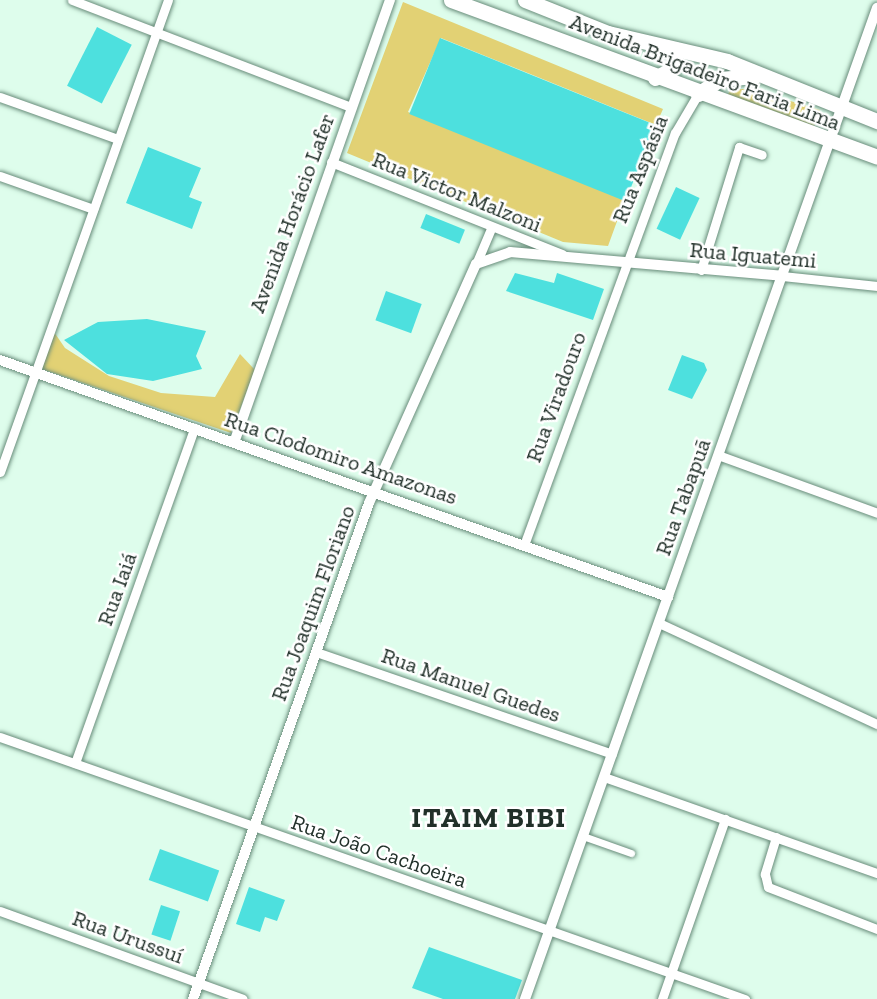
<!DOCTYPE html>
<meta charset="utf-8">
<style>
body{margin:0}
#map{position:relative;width:877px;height:999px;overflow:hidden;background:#defdec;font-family:"Zilla Slab",serif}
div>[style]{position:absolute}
.green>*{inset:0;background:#e2d174}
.building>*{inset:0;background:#4de0de;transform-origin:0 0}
.roads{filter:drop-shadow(0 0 2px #688c7a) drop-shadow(0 0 2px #688c7a)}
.pedestrian>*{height:7px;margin:-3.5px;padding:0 3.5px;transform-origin:3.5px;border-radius:3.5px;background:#fff}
.minor>*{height:9px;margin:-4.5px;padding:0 4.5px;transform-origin:4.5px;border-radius:4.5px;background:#fff}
.tertiary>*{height:10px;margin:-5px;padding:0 5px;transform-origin:5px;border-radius:5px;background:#fff}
.trunk>*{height:15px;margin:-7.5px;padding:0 7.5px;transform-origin:7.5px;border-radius:7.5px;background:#fff}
span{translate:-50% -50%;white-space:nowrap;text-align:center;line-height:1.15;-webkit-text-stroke:5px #fff;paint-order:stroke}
.street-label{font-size:22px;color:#213029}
.district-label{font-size:28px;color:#213029;font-weight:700;letter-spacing:1.5px}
</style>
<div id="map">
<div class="green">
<div style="clip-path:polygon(403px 2px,663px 109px,656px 125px,441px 38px,408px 112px,627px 194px,608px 246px,563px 242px,347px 153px)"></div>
<div style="clip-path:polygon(731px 89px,751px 89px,820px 110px,814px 127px,725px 99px)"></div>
<div style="clip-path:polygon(54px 332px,65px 348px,109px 376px,161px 393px,215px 397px,240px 354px,255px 370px,231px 433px,42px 369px)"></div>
</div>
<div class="building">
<div style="left:97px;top:27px;width:39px;height:66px;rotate:27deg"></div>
<div style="left:440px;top:38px;width:233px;height:82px;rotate:22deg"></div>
<div style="clip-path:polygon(148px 147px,201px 168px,189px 197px,202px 202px,192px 229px,126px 203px)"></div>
<div style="left:676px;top:187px;width:26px;height:46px;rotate:25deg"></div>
<div style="left:426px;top:214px;width:42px;height:15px;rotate:22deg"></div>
<div style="clip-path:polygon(515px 273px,554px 283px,557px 273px,604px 289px,593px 320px,506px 291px)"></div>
<div style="left:386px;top:291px;width:38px;height:31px;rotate:20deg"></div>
<div style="clip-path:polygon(147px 319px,206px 331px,196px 356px,202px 369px,153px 381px,107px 374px,64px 340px,98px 322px)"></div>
<div style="clip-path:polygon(682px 355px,704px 363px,707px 370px,692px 399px,668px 390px)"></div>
<div style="left:160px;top:849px;width:63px;height:33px;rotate:20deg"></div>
<div style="clip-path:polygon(249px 887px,285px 900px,277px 921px,265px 917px,260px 932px,236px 924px)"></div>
<div style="left:161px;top:905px;width:20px;height:31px;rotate:18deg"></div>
<div style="clip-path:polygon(429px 947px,522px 980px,515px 999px,443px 999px,412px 988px)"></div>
</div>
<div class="roads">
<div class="pedestrian">
<div style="left:583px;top:836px;width:51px;rotate:19.5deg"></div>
</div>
<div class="minor">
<div style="left:72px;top:0;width:299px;rotate:21deg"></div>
<div style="left:0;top:97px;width:125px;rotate:19.6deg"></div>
<div style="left:331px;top:162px;width:249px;rotate:21.7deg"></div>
<div style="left:0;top:176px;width:99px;rotate:19.5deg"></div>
<div style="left:476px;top:264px;width:39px;rotate:-67deg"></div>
<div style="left:701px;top:270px;width:129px;rotate:-72.8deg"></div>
<div style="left:739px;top:147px;width:24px;rotate:19deg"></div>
<div style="left:782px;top:276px;width:96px;rotate:6deg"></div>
<div style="left:718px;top:455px;width:169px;rotate:20deg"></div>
<div style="left:0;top:472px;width:501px;rotate:-70.41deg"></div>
<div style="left:524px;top:545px;width:439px;rotate:-69.9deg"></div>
<div style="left:675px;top:133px;width:45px;rotate:-59.5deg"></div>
<div style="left:659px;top:623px;width:240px;rotate:24.9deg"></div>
<div style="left:316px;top:652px;width:313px;rotate:19deg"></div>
<div style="left:0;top:737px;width:790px;rotate:19.38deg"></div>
<div style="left:75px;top:763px;width:356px;rotate:-70.4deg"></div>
<div style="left:604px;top:777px;width:289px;rotate:19.4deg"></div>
<div style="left:776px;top:837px;width:39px;rotate:107deg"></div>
<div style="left:765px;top:874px;width:13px;rotate:77deg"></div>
<div style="left:768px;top:887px;width:117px;rotate:21.1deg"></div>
<div style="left:0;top:911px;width:258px;rotate:19.9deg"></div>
<div style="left:662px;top:999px;width:191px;rotate:-70.7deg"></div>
</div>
<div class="tertiary">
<div style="left:0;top:360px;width:709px;rotate:19.53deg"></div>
<div style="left:235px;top:440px;width:467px;rotate:-70.6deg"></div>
<div style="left:193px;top:999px;width:526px;rotate:-70.46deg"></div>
<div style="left:369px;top:503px;width:262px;rotate:-65.9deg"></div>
<div style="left:476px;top:264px;width:36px;rotate:-19deg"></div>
<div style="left:510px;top:252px;width:273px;rotate:5deg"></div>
<div style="left:525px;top:999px;width:1052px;rotate:-70.45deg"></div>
</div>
<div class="trunk">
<div style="left:451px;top:0;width:454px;rotate:20.2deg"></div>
<div style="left:525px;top:0;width:89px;rotate:21.7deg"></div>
<div style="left:608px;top:33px;width:122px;rotate:13.2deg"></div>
<div style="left:727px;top:61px;width:162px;rotate:21.8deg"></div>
<div style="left:655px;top:78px;width:19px;rotate:-28deg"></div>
<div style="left:672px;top:69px;width:20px;rotate:-75deg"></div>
<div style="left:698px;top:94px;width:27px;rotate:-34deg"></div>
<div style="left:720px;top:79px;width:35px;rotate:-5deg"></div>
</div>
</div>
<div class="street-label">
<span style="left:705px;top:72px;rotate:21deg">Avenida Brigadeiro Faria Lima</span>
<span style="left:640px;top:169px;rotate:-68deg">Rua Aspásia</span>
<span style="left:457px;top:192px;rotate:22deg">Rua Victor Malzoni</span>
<span style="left:292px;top:213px;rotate:-70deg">Avenida Horácio Lafer</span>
<span style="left:753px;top:255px;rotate:5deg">Rua Iguatemi</span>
<span style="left:556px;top:397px;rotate:-70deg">Rua Viradouro</span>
<span style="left:341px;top:458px;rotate:19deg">Rua Clodomiro Amazonas</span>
<span style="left:683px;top:497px;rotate:-70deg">Rua Tabapuã</span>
<span style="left:117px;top:589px;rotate:-70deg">Rua Iaiá</span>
<span style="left:313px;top:603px;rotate:-70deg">Rua Joaquim Floriano</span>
<span style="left:471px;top:685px;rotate:19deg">Rua Manuel Guedes</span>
<span style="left:379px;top:851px;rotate:19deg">Rua João Cachoeira</span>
<span style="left:128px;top:937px;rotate:20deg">Rua Urussuí</span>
</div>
<div class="district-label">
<span style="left:489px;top:818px">ITAIM BIBI</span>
</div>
</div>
